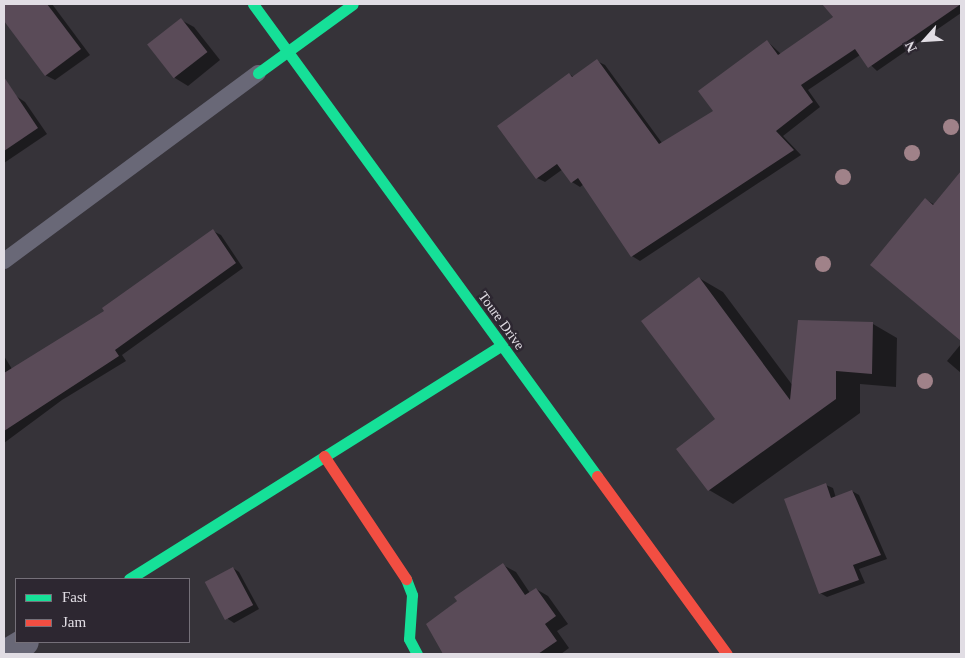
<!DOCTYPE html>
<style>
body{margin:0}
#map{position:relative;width:965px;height:658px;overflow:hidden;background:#363339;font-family:"Times New Roman",serif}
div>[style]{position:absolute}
.shadow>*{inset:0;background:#0007}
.building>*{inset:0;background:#5a4b58;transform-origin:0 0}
.lane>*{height:16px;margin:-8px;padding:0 8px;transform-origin:8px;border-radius:8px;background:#696877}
.street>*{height:28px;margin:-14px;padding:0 14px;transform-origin:14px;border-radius:14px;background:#696877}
.fast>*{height:11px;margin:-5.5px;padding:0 5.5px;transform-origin:5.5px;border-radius:5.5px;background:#16e098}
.jam>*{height:11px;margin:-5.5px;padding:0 5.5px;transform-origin:5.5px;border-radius:5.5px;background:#f24e42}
.trees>*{width:16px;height:16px;margin:-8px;border-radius:50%;background:#a08289}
span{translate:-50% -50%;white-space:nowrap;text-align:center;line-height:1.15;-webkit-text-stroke:5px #2d2731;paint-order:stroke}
.street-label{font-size:14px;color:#e1dde4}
.frame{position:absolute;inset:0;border:5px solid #e1dde4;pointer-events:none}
.legend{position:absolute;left:15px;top:578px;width:175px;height:65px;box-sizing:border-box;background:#2d2731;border:1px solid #757079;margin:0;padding:6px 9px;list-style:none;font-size:15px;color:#e1dde4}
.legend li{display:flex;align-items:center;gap:10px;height:25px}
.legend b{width:25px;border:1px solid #757079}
.north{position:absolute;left:900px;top:15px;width:50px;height:50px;-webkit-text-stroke:4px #2d2731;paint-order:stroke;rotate:244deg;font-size:14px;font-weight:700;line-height:20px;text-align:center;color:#e1dde4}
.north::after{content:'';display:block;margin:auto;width:18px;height:22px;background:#e1dde4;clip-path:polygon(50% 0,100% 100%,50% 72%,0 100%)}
</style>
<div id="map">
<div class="shadow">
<div style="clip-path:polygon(4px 4px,52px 4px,90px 55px,55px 80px,45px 75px,4px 14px)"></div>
<div style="clip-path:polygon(823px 4px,961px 4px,961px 13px,877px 71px,860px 55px,808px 90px,820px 107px,783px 136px,801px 155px,640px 261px,632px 256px,584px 184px,580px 187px,572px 182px,563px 169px,545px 182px,537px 178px,569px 74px,574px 77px,597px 61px,605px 65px,662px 143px,715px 112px,767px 41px,781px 54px,834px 18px)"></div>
<div style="clip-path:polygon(181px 20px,194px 27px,220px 60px,188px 86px,175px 78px)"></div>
<div style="clip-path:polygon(16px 96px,25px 102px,47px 134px,4px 163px,4px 105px)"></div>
<div style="clip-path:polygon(961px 173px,961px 339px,872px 265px,925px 199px,935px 205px)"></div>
<div style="clip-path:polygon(213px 231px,221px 235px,243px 268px,122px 355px,126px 361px,62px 400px,4px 443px,4px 356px,12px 369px,106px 311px)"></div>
<div style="clip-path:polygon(699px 278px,723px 292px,793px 386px,873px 324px,897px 338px,896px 387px,860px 384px,860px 413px,733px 504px,709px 490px,717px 419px)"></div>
<div style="clip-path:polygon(961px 344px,961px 373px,947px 361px)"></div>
<div style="clip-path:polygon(826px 485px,833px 488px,836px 498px,852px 491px,859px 495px,887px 559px,859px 569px,865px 583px,827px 597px,820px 593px)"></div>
<div style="clip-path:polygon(503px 565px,516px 572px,530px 593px,536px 589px,548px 596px,568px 624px,557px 631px,569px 648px,561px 654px,444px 654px,427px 625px)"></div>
<div style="clip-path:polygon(233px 568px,239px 572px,259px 609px,234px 623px,228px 619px)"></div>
</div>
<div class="building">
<div style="clip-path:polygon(4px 4px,47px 4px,81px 49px,45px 76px,4px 21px)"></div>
<div style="clip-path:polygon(822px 4px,961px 4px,868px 68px,855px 49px,801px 85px,813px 102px,776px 131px,794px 150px,631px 257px,578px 178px,571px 183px,557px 164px,536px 179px,497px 126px,569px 73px,572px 77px,597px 59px,659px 144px,713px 111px,698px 91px,767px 40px,778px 55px,833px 17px)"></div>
<div style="left:181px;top:18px;width:43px;height:43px;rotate:52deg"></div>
<div style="clip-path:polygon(4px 77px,38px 128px,4px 151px)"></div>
<div style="clip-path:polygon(961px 171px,961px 341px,870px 265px,925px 198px,933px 205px)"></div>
<div style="clip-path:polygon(213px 229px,236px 263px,115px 350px,119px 356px,4px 431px,4px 373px,104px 311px,102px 308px)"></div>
<div style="clip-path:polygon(699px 277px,790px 400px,798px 320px,873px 322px,872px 374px,836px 371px,836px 399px,708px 491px,676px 449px,715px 419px,641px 321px)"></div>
<div style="clip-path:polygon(826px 483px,831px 498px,852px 490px,881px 555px,853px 565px,859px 580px,819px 594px,784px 499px)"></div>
<div style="clip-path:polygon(503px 563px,525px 595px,536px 588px,556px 616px,545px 624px,557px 641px,538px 654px,443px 654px,426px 624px,457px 601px,454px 597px)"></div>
<div style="left:233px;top:567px;width:43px;height:32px;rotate:62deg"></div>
</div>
<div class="lane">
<div style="left:4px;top:261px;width:316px;rotate:-36.5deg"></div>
</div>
<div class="street">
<div style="left:5px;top:654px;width:23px;rotate:-31deg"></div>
</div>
<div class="fast">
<div style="left:253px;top:4px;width:584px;rotate:53.91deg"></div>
<div style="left:258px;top:73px;width:117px;rotate:-36deg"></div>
<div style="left:129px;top:579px;width:438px;rotate:-32.1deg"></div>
<div style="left:406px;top:579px;width:17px;rotate:69deg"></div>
<div style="left:412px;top:595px;width:44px;rotate:93.9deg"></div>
<div style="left:409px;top:639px;width:17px;rotate:62deg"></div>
</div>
<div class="jam">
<div style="left:324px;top:456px;width:148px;rotate:56.3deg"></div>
<div style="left:597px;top:476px;width:220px;rotate:53.9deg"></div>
</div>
<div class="trees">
<div style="left:951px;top:127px"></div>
<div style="left:912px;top:153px"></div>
<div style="left:843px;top:177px"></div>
<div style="left:823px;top:264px"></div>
<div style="left:925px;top:381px"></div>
</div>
<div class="street-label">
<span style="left:501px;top:321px;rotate:54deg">Toure Drive</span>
</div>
<div class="frame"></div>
<ul class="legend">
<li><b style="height:6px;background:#16e098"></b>Fast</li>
<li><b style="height:6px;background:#f24e42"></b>Jam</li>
</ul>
<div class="north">N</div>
</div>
